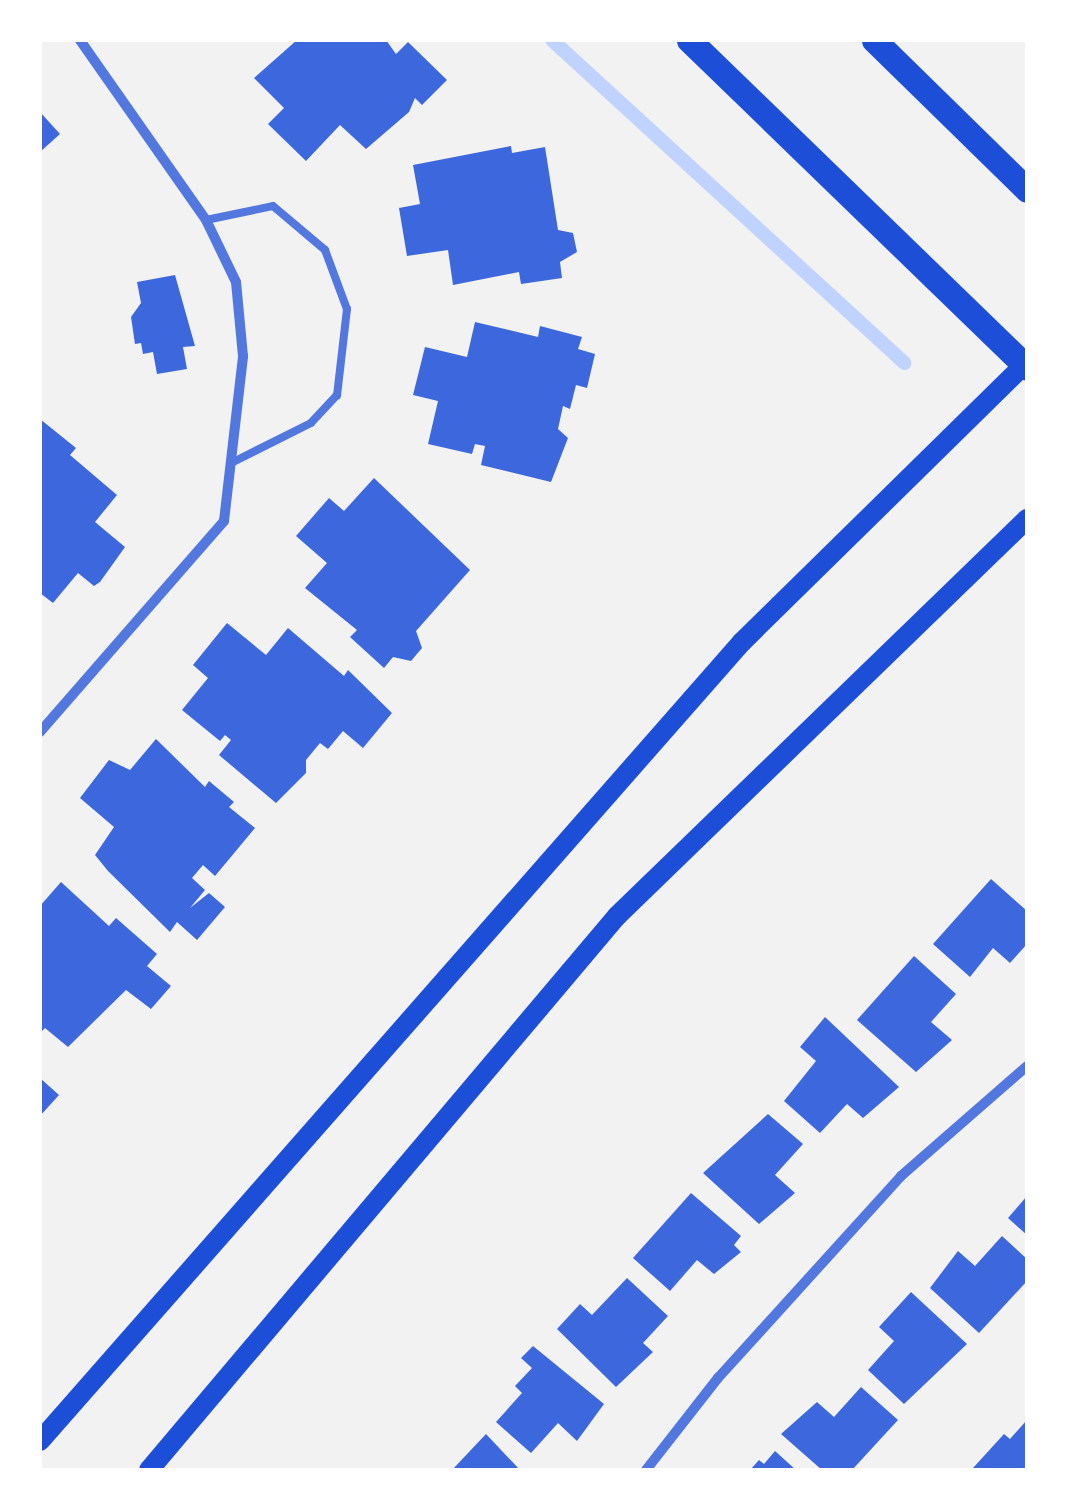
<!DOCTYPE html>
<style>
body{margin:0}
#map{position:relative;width:1067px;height:1510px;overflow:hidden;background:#f2f2f2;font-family:Barlow,sans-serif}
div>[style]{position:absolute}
.stream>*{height:14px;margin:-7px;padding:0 7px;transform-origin:7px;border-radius:7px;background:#bfd3fe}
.building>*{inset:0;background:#3d67dc}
.service>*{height:8px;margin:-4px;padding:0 4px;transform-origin:4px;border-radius:4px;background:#5277de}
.minor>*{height:10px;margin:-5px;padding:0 5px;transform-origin:5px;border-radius:5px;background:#5277de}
.secondary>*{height:20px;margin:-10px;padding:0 10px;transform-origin:10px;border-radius:10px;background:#1d4ed8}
.primary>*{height:25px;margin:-12.5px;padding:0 12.5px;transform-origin:12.5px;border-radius:12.5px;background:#1d4ed8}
span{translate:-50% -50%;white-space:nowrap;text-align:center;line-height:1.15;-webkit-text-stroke:9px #fff;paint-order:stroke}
.frame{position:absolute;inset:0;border:42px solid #fff;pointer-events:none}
</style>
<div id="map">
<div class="stream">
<div style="left:552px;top:40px;width:478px;rotate:42.5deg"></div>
</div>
<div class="building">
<div style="clip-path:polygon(297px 40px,386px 40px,396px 54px,408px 42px,447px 80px,422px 105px,415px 98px,409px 112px,366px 149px,340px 125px,306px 161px,268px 124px,284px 108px,254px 78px)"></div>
<div style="clip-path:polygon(40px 112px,60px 134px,40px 152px)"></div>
<div style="clip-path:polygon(511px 146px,512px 153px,545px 147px,558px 230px,573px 233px,577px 252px,560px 262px,562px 278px,521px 284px,519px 272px,453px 285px,448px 250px,407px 256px,399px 208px,420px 204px,413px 165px)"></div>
<div style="clip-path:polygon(175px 275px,195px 346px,183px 347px,187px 369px,157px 374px,153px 352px,143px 354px,141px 343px,135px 344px,131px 317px,141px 303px,137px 282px)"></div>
<div style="clip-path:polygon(475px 322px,538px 337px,540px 326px,582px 337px,578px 349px,595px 354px,587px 388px,576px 385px,570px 409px,563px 406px,558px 429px,568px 438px,551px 482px,481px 465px,485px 446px,475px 444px,472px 454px,428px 444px,438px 401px,413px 395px,425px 347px,467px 357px)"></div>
<div style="clip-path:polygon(40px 419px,76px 448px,70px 455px,117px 495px,95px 522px,125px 547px,100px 582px,94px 586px,78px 573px,53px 603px,40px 593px)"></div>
<div style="clip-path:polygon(374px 478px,470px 570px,416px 631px,422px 648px,411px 661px,393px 657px,384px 668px,350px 637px,357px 630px,305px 588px,327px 563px,296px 536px,329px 498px,344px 511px)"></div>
<div style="clip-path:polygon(227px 623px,266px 655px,288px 628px,344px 676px,348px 670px,392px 713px,363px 748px,343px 731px,328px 749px,320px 743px,306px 760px,306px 773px,276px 803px,219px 755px,231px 740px,225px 735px,220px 741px,182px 710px,208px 678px,193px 665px)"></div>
<div style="clip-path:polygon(156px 739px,205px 787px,209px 781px,234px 802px,229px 807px,255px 828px,215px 876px,203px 865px,192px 878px,205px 890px,190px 908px,209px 893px,225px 907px,197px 940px,177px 922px,170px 932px,108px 871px,95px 855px,114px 827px,80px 798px,109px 760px,130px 770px)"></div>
<div style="clip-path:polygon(991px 879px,1027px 911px,1027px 944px,1010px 963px,993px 948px,970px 977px,933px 944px)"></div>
<div style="clip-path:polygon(61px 882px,109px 926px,116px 918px,157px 954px,147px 966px,171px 986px,151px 1009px,126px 990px,68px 1047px,45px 1028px,40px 1033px,40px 906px)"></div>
<div style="clip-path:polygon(914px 956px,956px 994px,931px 1022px,952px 1040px,916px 1072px,857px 1020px)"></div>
<div style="clip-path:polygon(825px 1017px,899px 1087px,863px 1118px,847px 1104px,820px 1133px,784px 1101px,816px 1061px,800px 1047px)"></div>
<div style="clip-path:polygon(40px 1078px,59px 1095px,40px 1116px)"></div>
<div style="clip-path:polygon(768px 1114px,803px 1144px,775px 1175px,795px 1193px,759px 1224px,703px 1173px)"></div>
<div style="clip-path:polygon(691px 1193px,741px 1236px,734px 1245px,741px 1252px,714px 1274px,697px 1260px,670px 1291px,633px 1258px)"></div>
<div style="clip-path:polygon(1027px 1196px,1027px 1235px,1008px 1218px)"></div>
<div style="clip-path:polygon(1002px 1236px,1027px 1259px,1027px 1281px,979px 1333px,930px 1288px,958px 1251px,975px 1266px)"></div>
<div style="clip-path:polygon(627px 1278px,668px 1316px,643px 1343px,653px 1352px,616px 1387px,557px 1329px,580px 1304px,592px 1315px)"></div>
<div style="clip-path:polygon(911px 1292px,967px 1344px,904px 1404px,868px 1370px,894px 1341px,879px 1327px)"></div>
<div style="clip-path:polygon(533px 1346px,604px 1404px,577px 1441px,558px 1423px,531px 1453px,496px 1422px,522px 1393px,515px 1386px,532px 1368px,521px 1358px)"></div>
<div style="clip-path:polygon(861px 1387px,898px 1420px,852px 1470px,822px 1470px,781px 1434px,817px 1402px,834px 1417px)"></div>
<div style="clip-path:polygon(1027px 1420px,1027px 1470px,973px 1468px,1004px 1434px,1010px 1439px)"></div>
<div style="clip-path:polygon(486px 1434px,520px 1470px,452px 1470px)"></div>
<div style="clip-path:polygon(775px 1451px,796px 1470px,750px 1470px,759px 1460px,764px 1464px)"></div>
</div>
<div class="service">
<div style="left:206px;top:220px;width:68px;rotate:-11.8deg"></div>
<div style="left:273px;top:206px;width:68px;rotate:40.2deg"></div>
<div style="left:325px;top:250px;width:63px;rotate:69.6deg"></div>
<div style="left:347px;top:309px;width:87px;rotate:96.6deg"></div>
<div style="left:337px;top:395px;width:38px;rotate:133deg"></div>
<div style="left:311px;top:423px;width:87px;rotate:153.4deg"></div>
</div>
<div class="minor">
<div style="left:40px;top:732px;width:280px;rotate:-48.9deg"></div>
<div style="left:224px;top:521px;width:166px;rotate:-83.4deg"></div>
<div style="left:243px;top:356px;width:74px;rotate:-95.4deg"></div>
<div style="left:236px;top:282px;width:69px;rotate:-115.8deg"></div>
<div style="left:206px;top:220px;width:220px;rotate:-125deg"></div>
<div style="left:646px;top:1470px;width:117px;rotate:-52deg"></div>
<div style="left:718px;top:1378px;width:273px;rotate:-47.8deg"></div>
<div style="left:901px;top:1176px;width:167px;rotate:-41.1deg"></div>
</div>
<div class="secondary">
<div style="left:40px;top:1441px;width:1064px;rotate:-48.7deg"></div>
<div style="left:742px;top:642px;width:400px;rotate:-44.5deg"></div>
<div style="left:149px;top:1470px;width:725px;rotate:-49.81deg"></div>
<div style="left:617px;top:916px;width:571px;rotate:-44.08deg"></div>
</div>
<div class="primary">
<div style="left:689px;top:40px;width:471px;rotate:44.1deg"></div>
<div style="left:874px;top:40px;width:214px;rotate:44.4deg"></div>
</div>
<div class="frame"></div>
</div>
